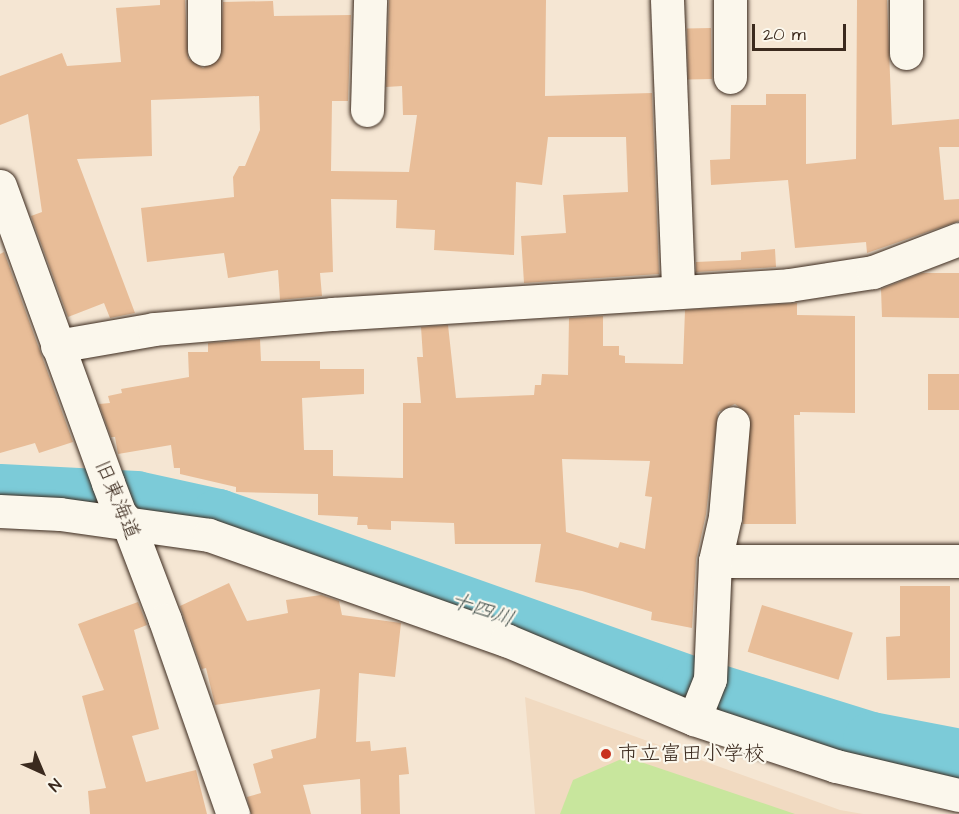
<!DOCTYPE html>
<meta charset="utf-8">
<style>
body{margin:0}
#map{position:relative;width:959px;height:814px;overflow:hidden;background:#f5e6d3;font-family:"Architects Daughter","Klee One",sans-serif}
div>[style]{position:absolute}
.built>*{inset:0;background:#f1dac1}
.green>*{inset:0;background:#c8e69d}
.river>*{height:57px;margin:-28.5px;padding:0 28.5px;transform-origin:28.5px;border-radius:28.5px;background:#7ccbd8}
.building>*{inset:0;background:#e8bd98;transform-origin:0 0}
.roads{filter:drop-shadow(0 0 2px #3b2a1e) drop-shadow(0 0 2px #3b2a1e)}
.street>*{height:33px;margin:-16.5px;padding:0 16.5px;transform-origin:16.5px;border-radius:16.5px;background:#fbf7ec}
.dots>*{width:16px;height:16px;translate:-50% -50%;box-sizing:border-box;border:3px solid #fbf7ec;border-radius:50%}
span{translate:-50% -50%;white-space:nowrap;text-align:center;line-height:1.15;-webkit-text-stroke:4.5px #fbf7ec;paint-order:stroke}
.street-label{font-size:21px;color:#3b2a1e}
.poi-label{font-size:21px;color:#3b2a1e}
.left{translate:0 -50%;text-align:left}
.water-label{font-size:22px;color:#4e5a56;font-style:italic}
.north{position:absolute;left:12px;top:742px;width:60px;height:60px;-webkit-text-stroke:4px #fbf7ec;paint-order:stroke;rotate:136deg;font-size:16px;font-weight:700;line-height:24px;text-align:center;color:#3b2a1e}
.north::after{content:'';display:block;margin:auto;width:21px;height:27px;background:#3b2a1e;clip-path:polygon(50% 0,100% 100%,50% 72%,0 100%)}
.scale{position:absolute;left:752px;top:24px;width:94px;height:27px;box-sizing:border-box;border:3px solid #3b2a1e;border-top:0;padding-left:8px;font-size:18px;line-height:21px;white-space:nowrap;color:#3b2a1e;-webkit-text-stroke:4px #fbf7ec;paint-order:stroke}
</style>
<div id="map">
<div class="built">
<div style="clip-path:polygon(525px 697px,840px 810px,863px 814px,535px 814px)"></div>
</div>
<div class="green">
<div style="clip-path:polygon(626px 757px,795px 814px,560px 814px,573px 780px)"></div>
</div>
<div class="river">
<div style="left:0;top:492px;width:136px;rotate:2.9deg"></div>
<div style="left:136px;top:499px;width:84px;rotate:12.4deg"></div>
<div style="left:218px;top:517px;width:501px;rotate:19.48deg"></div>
<div style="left:690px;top:684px;width:189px;rotate:17.2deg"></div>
<div style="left:871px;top:740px;width:90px;rotate:10.9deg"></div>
</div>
<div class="building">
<div style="clip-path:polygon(160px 0,185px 0,188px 58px,203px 68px,220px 58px,223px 2px,273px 1px,274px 16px,351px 15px,348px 101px,332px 101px,331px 171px,409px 172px,417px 115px,403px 115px,402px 86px,386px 87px,389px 0,546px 0,545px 96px,652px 93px,659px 274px,524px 283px,521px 236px,566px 233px,563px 195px,628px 192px,626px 137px,548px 137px,542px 185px,516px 182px,514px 255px,434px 250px,435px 230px,396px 228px,397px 200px,331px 199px,333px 272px,320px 273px,322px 296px,280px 300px,278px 270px,228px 278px,224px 253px,147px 262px,141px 208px,234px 197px,233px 177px,239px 166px,245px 166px,260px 130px,259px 96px,151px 100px,152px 156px,77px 159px,135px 313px,110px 318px,104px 303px,68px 317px,31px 216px,42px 212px,28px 114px,0 125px,0 76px,62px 53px,67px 66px,121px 62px,116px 8px,160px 5px)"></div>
<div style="clip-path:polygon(857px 0,887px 0,892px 125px,959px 119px,959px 147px,939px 147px,944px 200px,959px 199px,959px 221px,867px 253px,866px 242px,795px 248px,788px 180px,711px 185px,710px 160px,730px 159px,731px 105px,766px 105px,766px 94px,806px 94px,806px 164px,856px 159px)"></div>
<div style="left:711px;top:28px;width:51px;height:24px;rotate:89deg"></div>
<div style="clip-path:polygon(775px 249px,776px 267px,696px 272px,696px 262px,741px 260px,741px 252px)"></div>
<div style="clip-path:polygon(4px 252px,73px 442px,39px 453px,35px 443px,0 453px,0 254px)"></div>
<div style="clip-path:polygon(922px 273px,959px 273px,959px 318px,882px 317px,881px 289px)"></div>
<div style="clip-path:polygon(evenodd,797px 303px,797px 315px,855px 316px,855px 413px,800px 412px,800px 415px,794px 415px,796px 524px,743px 524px,750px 416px,735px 404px,718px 412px,706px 514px,696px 560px,692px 628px,651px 620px,652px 612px,582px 591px,535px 582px,541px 544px,455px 544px,454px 523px,391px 521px,391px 530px,368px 529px,367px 525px,357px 525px,358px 517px,318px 515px,318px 494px,236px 492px,236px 487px,180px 474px,180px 468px,174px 468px,171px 445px,118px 454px,115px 437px,111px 437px,99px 404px,110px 403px,108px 396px,122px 393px,121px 389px,189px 377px,188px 352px,208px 352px,208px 343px,260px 339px,261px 361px,320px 361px,320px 369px,364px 369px,364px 394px,302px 398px,304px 450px,333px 450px,333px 476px,403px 478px,403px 403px,421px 403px,417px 357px,423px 357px,421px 327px,448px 325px,456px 398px,534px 395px,535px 385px,541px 385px,542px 374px,568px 375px,569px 318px,603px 316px,603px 346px,619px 346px,619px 355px,625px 356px,625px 363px,683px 364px,685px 310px,797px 303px,562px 459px,650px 461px,645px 496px,652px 497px,645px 549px,620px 542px,618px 548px,566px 532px,562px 459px)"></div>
<div style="left:959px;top:374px;width:36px;height:31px;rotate:90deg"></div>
<div style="clip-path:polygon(229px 583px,247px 621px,288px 613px,286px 600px,321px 595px,339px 601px,342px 615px,401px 623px,395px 677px,359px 673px,356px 742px,370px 741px,371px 751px,406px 747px,409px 774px,399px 775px,400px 814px,361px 814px,360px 779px,303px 785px,311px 814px,251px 814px,247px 797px,261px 793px,253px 764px,273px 758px,271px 750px,316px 738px,320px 689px,215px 705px,206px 668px,202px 669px,180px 606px)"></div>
<div style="clip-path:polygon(900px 586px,950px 586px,950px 678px,887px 680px,886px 637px,900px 636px)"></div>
<div style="clip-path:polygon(138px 602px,147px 625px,134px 630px,159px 729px,132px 736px,146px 782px,196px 770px,207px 814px,90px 814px,88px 791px,106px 788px,82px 696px,104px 690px,78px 624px)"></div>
<div style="left:762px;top:605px;width:95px;height:49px;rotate:17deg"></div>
</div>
<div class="roads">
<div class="street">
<div style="left:204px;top:0;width:49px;rotate:90deg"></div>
<div style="left:667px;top:0;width:291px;rotate:87.8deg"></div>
<div style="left:730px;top:0;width:77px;rotate:90deg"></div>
<div style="left:906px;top:53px;width:53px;rotate:-90deg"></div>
<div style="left:367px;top:110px;width:110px;rotate:-88.4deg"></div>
<div style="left:0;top:186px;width:316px;rotate:70deg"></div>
<div style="left:108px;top:483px;width:33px;rotate:69deg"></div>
<div style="left:120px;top:514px;width:12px;rotate:48deg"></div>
<div style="left:128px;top:523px;width:104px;rotate:69.1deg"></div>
<div style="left:165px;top:620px;width:206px;rotate:70.7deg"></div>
<div style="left:57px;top:346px;width:98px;rotate:-9.9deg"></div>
<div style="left:154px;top:329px;width:179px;rotate:-4.8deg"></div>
<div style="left:332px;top:314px;width:458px;rotate:-3.6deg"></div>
<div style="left:789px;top:285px;width:85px;rotate:-8.8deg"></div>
<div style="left:873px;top:272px;width:92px;rotate:-21deg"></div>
<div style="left:0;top:511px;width:60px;rotate:2.9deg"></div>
<div style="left:60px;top:514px;width:150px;rotate:8deg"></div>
<div style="left:209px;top:535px;width:315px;rotate:19.5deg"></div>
<div style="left:506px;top:640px;width:204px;rotate:22.8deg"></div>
<div style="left:694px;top:719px;width:150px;rotate:18.3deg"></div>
<div style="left:836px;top:766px;width:126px;rotate:13.3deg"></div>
<div style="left:715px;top:561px;width:244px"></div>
<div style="left:694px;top:719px;width:43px;rotate:-68.2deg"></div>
<div style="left:710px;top:679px;width:118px;rotate:-87.6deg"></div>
<div style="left:715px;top:561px;width:45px;rotate:-77.2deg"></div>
<div style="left:725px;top:517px;width:94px;rotate:-85.1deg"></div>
</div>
</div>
<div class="dots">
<div style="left:606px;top:754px;background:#c8321e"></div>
</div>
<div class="street-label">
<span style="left:117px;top:500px;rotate:67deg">旧東海道</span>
</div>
<div class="poi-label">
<span class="left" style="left:618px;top:754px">市立富田小学校</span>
</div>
<div class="water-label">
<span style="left:482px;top:610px;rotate:19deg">十四川</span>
</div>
<div class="north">N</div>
<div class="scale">20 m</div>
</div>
